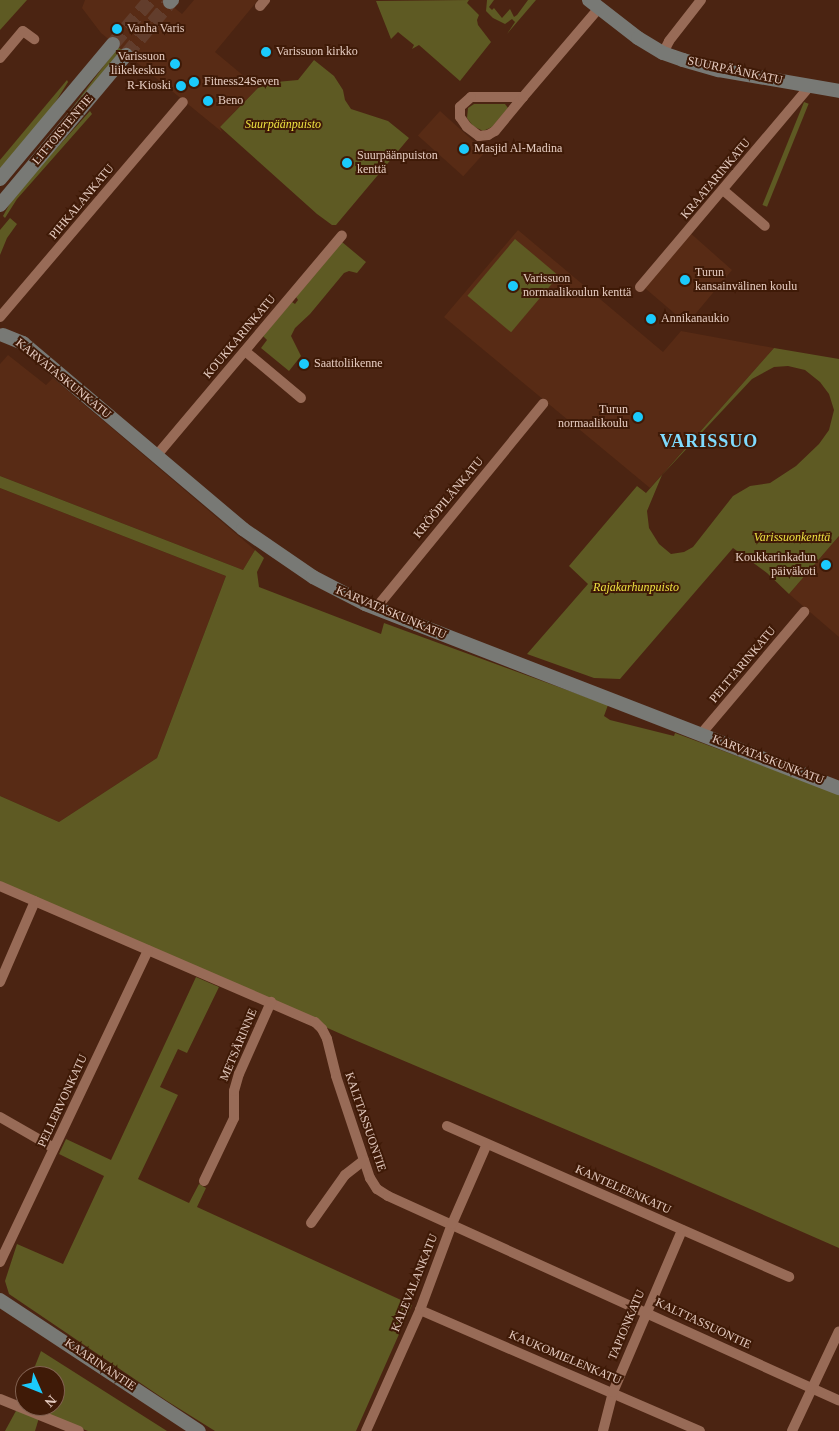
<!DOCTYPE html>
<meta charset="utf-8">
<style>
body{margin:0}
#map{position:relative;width:839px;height:1431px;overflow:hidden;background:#4b2412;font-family:Georgia,serif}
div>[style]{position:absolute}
.built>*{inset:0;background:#582b15;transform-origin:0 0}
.green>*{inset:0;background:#5e5a23;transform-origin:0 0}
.secondary-tunnel>*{height:14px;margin-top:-7px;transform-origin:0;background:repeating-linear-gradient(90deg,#623d2c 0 14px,transparent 0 21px)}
.street>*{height:10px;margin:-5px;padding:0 5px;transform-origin:5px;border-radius:5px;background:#986b57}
.secondary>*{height:14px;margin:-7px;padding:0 7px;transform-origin:7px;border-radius:7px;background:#787975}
.dots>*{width:14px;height:14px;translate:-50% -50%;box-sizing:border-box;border:2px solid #3f1a07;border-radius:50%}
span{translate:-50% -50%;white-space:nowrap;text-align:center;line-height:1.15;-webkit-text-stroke:4px #3f1a07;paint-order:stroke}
.poi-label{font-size:12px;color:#e5cbc0}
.left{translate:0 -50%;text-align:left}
.right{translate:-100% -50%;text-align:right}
.street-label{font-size:12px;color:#e5cbc0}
.park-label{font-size:12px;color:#eee241;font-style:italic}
.district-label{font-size:18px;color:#7fdbfe;font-weight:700;letter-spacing:1px}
.north{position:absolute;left:15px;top:1366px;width:50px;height:50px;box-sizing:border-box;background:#3f1a07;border:1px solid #816151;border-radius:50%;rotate:134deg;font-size:14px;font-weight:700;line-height:20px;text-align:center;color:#e5cbc0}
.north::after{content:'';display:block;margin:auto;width:18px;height:22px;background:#1bcafc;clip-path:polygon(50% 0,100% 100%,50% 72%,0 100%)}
</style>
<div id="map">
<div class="built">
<div style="clip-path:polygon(85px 0,165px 0,182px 14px,194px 0,258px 0,215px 52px,258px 88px,220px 127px,222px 132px,101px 33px,82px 8px)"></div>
<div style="left:440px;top:111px;width:61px;height:33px;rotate:42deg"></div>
<div style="clip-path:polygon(518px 230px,663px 352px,681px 331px,774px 348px,650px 488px,444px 317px)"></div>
<div style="clip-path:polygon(688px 231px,732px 270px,687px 324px,646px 289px,640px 287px)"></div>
<div style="clip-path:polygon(8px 355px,46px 385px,53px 378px,255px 550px,243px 570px,0 476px,0 364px)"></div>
<div style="clip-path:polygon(0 488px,226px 576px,157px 758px,59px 822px,0 796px)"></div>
<div style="clip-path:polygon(839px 536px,839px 637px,789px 594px)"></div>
</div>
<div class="green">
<div style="clip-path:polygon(0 0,27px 0,0 30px)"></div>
<div style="clip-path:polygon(469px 0,467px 3px,479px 15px,477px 20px,478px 25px,491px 42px,460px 81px,419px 45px,412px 49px,414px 45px,398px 32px,391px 39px,376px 1px)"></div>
<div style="clip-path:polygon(487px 0,494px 0,489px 7px,492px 10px,494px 8px,502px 18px,510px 9px,514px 17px,517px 15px,528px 0,536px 0,507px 34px,515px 22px,512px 19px,505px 24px,493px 18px,486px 11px)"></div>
<div style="left:118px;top:47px;width:5px;height:183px;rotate:37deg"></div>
<div style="clip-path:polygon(314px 60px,334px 76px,343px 90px,345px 100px,351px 109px,388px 121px,409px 138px,336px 225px,332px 225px,317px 214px,220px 127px,258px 88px,276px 82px,298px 80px)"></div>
<div style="clip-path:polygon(67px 80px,68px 82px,48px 114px,0 171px,0 160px)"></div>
<div style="left:804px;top:102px;width:5px;height:111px;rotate:22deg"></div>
<div style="clip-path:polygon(474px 104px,505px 104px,508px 108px,492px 127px,483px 131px,473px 126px,467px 118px,468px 108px)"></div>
<div style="clip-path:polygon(90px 111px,92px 114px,17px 199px,5px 218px,3px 216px,14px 196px)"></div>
<div style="clip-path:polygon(10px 218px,17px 224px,7px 238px,0 255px,0 230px)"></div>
<div style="left:515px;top:239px;width:57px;height:74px;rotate:40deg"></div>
<div style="clip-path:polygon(342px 242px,366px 262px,357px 273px,349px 271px,344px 273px,310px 314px,295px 328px,291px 336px,301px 356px,289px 371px,261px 348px,267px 340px,263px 336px,292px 302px,295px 304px,298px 300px,296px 297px)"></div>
<div style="clip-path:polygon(evenodd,774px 348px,839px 359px,839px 536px,789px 594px,767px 573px,733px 548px,620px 679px,594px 678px,527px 654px,588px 584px,569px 566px,637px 486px,646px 493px,774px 348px,788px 366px,805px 370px,820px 382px,829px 394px,834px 410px,829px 430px,819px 444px,796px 466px,770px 483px,750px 486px,733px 496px,693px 547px,684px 552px,671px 554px,659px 544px,649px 528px,647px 511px,662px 475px,752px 379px,774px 367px,788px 366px)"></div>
<div style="clip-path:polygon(0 476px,243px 570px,255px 550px,264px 558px,257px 572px,259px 587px,381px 634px,384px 623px,608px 705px,604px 716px,610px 720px,674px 736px,675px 733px,839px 794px,839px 1248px,652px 1166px,350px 1038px,0 882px,0 796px,59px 822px,157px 758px,226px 576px,0 488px)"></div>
<div style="clip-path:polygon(196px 977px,219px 987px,187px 1053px,178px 1049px,160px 1087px,178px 1095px,138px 1179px,189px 1203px,199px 1184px,206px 1188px,197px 1207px,412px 1305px,356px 1431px,215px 1431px,167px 1401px,9px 1294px,5px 1281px,17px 1244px,63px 1264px,104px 1176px,59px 1154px,66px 1139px,111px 1160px)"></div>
<div style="clip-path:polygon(41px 1351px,167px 1431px,88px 1431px,20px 1405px,25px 1392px,25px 1406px,55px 1406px,55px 1376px,31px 1376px)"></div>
<div style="clip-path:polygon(17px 1409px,39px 1418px,35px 1431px,5px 1431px)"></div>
</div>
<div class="secondary-tunnel">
<div style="left:113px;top:44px;width:57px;rotate:-49.9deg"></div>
<div style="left:126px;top:55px;width:69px;rotate:-50.3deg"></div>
</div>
<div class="street">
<div style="left:260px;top:6px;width:8px;rotate:-50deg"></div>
<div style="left:663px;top:53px;width:13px;rotate:-63deg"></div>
<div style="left:669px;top:41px;width:52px;rotate:-52deg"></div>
<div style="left:0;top:58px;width:35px;rotate:-50deg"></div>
<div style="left:23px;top:31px;width:14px;rotate:36deg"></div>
<div style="left:523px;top:97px;width:52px;rotate:180deg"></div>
<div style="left:471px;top:97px;width:15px;rotate:138deg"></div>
<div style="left:460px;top:107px;width:10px;rotate:90deg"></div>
<div style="left:460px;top:117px;width:12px;rotate:55deg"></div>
<div style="left:467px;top:127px;width:15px;rotate:37deg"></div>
<div style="left:479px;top:136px;width:9px;rotate:-6deg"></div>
<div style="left:488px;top:135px;width:8px;rotate:-30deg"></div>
<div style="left:495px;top:131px;width:44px;rotate:-50.5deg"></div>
<div style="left:523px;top:97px;width:117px;rotate:-49.5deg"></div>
<div style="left:723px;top:190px;width:55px;rotate:40.6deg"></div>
<div style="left:640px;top:287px;width:263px;rotate:-49.8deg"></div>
<div style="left:0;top:317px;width:282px;rotate:-49.6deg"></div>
<div style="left:245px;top:351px;width:73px;rotate:40deg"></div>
<div style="left:157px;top:455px;width:287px;rotate:-49.9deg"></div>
<div style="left:376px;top:608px;width:264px;rotate:-50.7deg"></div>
<div style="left:701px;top:734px;width:160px;rotate:-49.8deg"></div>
<div style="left:0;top:886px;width:343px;rotate:23.4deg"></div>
<div style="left:315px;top:1022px;width:10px;rotate:45deg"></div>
<div style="left:322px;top:1029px;width:11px;rotate:63deg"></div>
<div style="left:327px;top:1039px;width:38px;rotate:76deg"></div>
<div style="left:336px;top:1076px;width:108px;rotate:71.6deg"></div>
<div style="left:370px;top:1178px;width:13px;rotate:58deg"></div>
<div style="left:377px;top:1189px;width:13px;rotate:32deg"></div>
<div style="left:388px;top:1196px;width:495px;rotate:24.4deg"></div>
<div style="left:0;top:982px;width:88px;rotate:-66.6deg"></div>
<div style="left:0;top:1117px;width:62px;rotate:29.9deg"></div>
<div style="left:447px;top:1126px;width:374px;rotate:23.8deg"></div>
<div style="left:204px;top:1181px;width:70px;rotate:-64.5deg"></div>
<div style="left:234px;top:1118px;width:27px;rotate:-90deg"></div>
<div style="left:234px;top:1091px;width:18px;rotate:-74deg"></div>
<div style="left:239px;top:1074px;width:79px;rotate:-66deg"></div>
<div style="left:311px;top:1223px;width:59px;rotate:-54.7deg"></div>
<div style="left:345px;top:1175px;width:24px;rotate:-38deg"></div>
<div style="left:0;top:1262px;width:345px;rotate:-64.6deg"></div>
<div style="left:420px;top:1310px;width:305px;rotate:23.4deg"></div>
<div style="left:0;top:1399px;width:85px;rotate:22.1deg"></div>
<div style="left:366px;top:1431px;width:133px;rotate:-65.9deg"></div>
<div style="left:420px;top:1310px;width:92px;rotate:-69.6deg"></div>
<div style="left:452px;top:1224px;width:87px;rotate:-66.4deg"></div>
<div style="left:603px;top:1431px;width:40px;rotate:-75.6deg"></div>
<div style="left:613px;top:1392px;width:176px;rotate:-66.9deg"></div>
<div style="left:792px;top:1431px;width:110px;rotate:-64.8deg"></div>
</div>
<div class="secondary">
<div style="left:589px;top:0;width:62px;rotate:37.8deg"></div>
<div style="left:638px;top:38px;width:29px;rotate:31deg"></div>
<div style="left:663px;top:53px;width:21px;rotate:19deg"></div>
<div style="left:683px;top:60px;width:37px;rotate:16deg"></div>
<div style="left:719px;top:70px;width:122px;rotate:9.9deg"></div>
<div style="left:170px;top:2px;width:3px;rotate:-45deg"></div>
<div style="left:0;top:179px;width:176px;rotate:-50.1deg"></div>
<div style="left:0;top:205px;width:196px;rotate:-50deg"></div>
<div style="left:3px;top:335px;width:22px;rotate:22deg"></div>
<div style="left:23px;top:343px;width:288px;rotate:40.2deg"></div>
<div style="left:243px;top:529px;width:85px;rotate:34.4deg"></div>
<div style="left:313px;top:577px;width:59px;rotate:27.4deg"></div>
<div style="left:365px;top:604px;width:55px;rotate:21.4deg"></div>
<div style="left:416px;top:624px;width:454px;rotate:21.2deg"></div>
<div style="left:0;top:1300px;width:238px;rotate:33.4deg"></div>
</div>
<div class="dots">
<div style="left:117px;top:29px;background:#1bcafc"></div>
<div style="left:266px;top:52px;background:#1bcafc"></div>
<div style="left:175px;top:64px;background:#1bcafc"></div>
<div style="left:194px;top:82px;background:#1bcafc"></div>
<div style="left:181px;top:86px;background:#1bcafc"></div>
<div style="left:208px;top:101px;background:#1bcafc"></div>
<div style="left:464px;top:149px;background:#1bcafc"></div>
<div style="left:347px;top:163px;background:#1bcafc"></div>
<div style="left:685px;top:280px;background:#1bcafc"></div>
<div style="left:513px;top:286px;background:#1bcafc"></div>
<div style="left:651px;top:319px;background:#1bcafc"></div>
<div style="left:304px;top:364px;background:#1bcafc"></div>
<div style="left:638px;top:417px;background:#1bcafc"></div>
<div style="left:826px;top:565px;background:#1bcafc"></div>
</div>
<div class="poi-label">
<span class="left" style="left:127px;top:29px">Vanha Varis</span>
<span class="left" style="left:276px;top:52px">Varissuon kirkko</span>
<span class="right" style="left:165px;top:64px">Varissuon<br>liikekeskus</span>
<span class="left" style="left:204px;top:82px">Fitness24Seven</span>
<span class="right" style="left:171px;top:86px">R-Kioski</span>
<span class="left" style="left:218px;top:101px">Beno</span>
<span class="left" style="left:474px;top:149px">Masjid Al-Madina</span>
<span class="left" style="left:357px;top:163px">Suurpäänpuiston<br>kenttä</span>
<span class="left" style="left:695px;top:280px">Turun<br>kansainvälinen koulu</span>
<span class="left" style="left:523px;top:286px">Varissuon<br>normaalikoulun kenttä</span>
<span class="left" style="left:661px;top:319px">Annikanaukio</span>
<span class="left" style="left:314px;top:364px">Saattoliikenne</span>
<span class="right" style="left:628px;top:417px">Turun<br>normaalikoulu</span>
<span class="right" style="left:816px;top:565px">Koukkarinkadun<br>päiväkoti</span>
</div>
<div class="street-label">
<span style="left:735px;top:71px;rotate:12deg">SUURPÄÄNKATU</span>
<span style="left:63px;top:130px;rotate:-50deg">LITTOISTENTIE</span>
<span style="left:716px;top:179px;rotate:-50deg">KRAATARINKATU</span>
<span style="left:82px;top:202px;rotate:-50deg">PIHKALANKATU</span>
<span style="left:240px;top:337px;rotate:-50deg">KOUKKARINKATU</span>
<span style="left:63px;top:379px;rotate:39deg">KARVATASKUNKATU</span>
<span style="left:449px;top:498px;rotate:-50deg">KRÖÖPILÄNKATU</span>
<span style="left:391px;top:613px;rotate:23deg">KARVATASKUNKATU</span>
<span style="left:743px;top:665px;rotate:-50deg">PELTTARINKATU</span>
<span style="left:768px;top:760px;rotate:21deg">KARVATASKUNKATU</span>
<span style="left:239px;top:1045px;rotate:-67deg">METSÄRINNE</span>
<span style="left:63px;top:1101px;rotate:-65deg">PELLERVONKATU</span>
<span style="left:365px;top:1122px;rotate:71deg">KALTTASSUONTIE</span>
<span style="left:623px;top:1190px;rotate:24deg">KANTELEENKATU</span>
<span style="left:415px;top:1283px;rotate:-68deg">KALEVALANKATU</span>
<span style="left:703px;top:1324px;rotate:25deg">KALTTASSUONTIE</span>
<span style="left:627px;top:1325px;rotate:-67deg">TAPIONKATU</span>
<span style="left:565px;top:1358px;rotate:23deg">KAUKOMIELENKATU</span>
<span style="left:100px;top:1365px;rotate:34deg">KAARINANTIE</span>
</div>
<div class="park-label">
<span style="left:283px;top:125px">Suurpäänpuisto</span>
<span style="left:792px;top:538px">Varissuonkenttä</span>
<span style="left:636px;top:588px">Rajakarhunpuisto</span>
</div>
<div class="district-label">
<span style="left:709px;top:441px">VARISSUO</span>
</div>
<div class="north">N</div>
</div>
